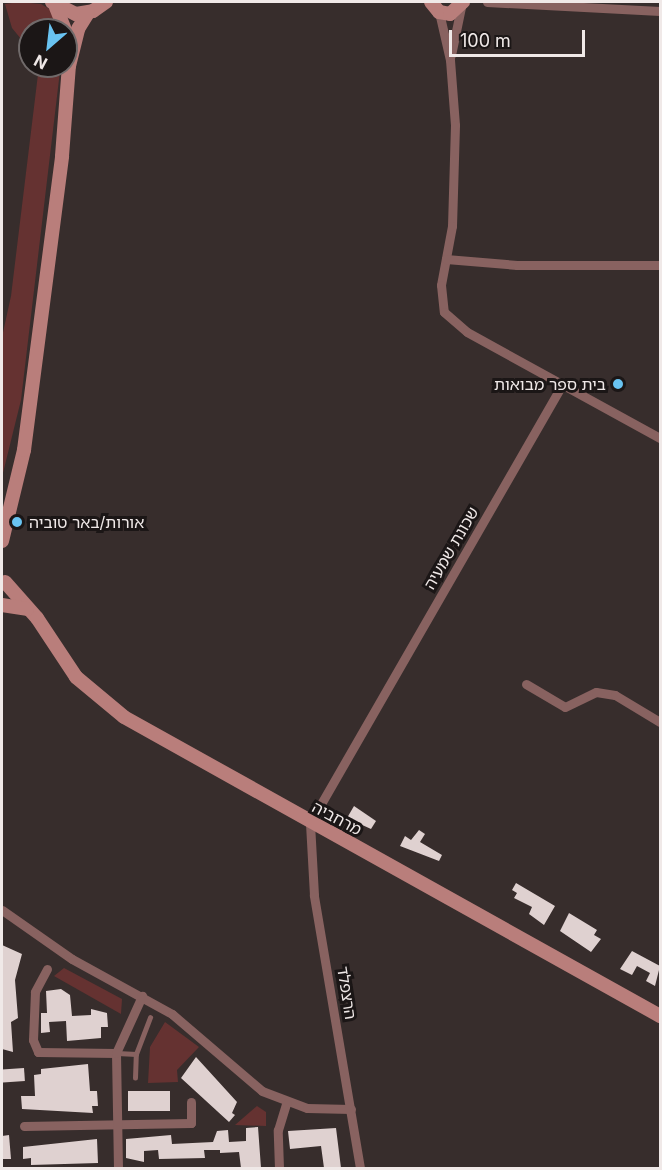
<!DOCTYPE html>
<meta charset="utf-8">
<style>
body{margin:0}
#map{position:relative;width:662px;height:1170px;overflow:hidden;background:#372d2c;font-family:Inter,"Noto Sans Hebrew",sans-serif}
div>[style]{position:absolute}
.green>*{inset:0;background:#653231}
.building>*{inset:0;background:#dfd1d0;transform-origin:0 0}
.lane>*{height:4.5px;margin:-2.25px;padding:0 2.25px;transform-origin:2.25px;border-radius:2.25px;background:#886260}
.street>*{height:9px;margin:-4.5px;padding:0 4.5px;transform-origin:4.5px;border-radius:4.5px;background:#886260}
.secondary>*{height:14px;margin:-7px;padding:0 7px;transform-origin:7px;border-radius:7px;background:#b97e7b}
.dots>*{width:16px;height:16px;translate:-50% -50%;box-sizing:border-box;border:3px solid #1b1616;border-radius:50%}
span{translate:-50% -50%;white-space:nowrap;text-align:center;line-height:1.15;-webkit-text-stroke:6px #1b1616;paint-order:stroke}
.poi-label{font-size:16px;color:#f0e9e8}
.right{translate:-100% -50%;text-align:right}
.left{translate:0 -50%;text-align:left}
.street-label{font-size:16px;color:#f0e9e8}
.frame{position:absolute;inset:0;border:3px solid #f0e9e8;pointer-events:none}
.north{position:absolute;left:18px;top:18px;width:60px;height:60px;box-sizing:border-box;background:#1b1616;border:2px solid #706a6a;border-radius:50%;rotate:208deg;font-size:16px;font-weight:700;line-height:24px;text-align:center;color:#f0e9e8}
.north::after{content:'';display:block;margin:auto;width:21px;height:27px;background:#69c3f1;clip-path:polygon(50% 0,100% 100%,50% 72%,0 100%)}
.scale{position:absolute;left:449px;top:30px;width:136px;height:27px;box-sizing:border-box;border:3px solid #f0e9e8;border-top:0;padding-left:8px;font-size:18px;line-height:21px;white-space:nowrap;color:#f0e9e8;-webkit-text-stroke:4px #1b1616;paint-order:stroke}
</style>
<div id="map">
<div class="green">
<div style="clip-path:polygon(19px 2px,41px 4px,51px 10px,57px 30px,30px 30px,30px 50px,12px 28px,5px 4px)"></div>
<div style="clip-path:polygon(39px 66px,59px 66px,60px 71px,21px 400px,2px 477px,2px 337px,11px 296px)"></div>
<div style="clip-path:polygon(64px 968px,122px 999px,121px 1014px,54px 976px)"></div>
<div style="clip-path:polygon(165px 1022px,199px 1047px,177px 1070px,178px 1082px,148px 1083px,150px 1047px)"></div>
<div style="clip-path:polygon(257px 1106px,266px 1112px,266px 1126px,235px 1125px)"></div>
</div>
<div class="building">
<div style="clip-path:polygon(354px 806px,376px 821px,371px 829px,347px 818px)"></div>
<div style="clip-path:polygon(419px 830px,425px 834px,420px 842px,442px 855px,439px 861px,400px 846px,405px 836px,411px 840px)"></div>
<div style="clip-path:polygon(516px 883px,555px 906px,544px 925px,529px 914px,532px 907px,514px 898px,517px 893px,512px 890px)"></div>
<div style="clip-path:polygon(569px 913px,597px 930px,594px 935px,601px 939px,591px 952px,560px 931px)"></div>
<div style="clip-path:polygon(2px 945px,22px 954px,15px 980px,18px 1018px,11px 1022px,13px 1052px,2px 1049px)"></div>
<div style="clip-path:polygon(632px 951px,660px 966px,655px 986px,646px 981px,650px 973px,637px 966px,632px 975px,620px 969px)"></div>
<div style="clip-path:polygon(61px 989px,70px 995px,72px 1016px,91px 1015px,91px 1009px,107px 1013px,108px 1027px,101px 1027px,101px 1038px,67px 1041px,66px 1021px,49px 1022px,50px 1032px,41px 1033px,41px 1013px,47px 1013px,46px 991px)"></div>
<div style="clip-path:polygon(196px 1057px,237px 1102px,232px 1113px,235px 1115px,229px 1122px,181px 1078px)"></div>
<div style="clip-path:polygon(88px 1064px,90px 1091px,97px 1091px,98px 1106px,92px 1106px,93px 1113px,22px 1109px,21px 1096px,35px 1096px,34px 1075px,41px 1074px,41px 1069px)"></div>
<div style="left:24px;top:1068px;width:13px;height:22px;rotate:86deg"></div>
<div style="left:170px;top:1091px;width:20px;height:42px;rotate:90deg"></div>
<div style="clip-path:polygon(258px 1127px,261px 1168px,241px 1168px,239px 1152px,220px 1153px,220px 1150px,204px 1150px,205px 1158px,159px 1159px,158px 1150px,144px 1151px,144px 1162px,126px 1158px,126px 1139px,171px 1135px,172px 1144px,213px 1142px,217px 1131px,228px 1130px,229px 1142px,246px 1141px,246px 1128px)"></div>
<div style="clip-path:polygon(336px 1128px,341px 1168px,324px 1168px,321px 1146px,290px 1149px,288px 1131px)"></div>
<div style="clip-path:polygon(9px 1135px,11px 1159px,2px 1159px,2px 1136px)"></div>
<div style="clip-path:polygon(97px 1139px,98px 1163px,31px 1165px,31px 1158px,23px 1159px,23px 1147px)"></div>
</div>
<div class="lane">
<div style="left:117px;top:1053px;width:19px;rotate:3deg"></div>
<div style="left:135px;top:1078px;width:24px;rotate:-88deg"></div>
<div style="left:136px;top:1054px;width:39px;rotate:-69deg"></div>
</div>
<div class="street">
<div style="left:487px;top:2px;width:173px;rotate:3deg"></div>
<div style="left:439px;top:12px;width:49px;rotate:77.1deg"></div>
<div style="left:450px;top:60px;width:65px;rotate:85.6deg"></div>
<div style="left:455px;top:125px;width:101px;rotate:91.7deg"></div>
<div style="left:452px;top:226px;width:60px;rotate:100.6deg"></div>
<div style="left:441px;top:285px;width:27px;rotate:84deg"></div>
<div style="left:444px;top:312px;width:30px;rotate:41deg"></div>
<div style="left:467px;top:332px;width:220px;rotate:28.8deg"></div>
<div style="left:451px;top:55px;width:49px;rotate:-78.2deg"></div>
<div style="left:446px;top:259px;width:71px;rotate:4.8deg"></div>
<div style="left:517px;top:265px;width:143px"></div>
<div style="left:526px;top:684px;width:45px;rotate:30.5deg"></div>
<div style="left:565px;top:707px;width:34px;rotate:-26deg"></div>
<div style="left:596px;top:692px;width:19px;rotate:9deg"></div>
<div style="left:615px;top:695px;width:52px;rotate:31deg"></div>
<div style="left:2px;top:910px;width:85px;rotate:35deg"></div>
<div style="left:72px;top:959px;width:114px;rotate:28.8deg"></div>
<div style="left:172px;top:1014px;width:118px;rotate:40.5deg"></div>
<div style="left:262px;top:1091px;width:48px;rotate:20.7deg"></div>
<div style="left:307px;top:1108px;width:44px;rotate:1.3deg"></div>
<div style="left:47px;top:969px;width:26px;rotate:118deg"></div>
<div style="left:35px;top:992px;width:48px;rotate:92.4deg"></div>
<div style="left:33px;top:1040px;width:13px;rotate:67deg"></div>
<div style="left:38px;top:1052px;width:78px;rotate:0.7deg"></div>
<div style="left:24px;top:1126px;width:167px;rotate:-1deg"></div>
<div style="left:191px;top:1123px;width:21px;rotate:-90deg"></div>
<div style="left:118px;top:1168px;width:115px;rotate:-91deg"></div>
<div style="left:116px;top:1053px;width:63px;rotate:-65.5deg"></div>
<div style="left:279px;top:1168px;width:38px;rotate:-92deg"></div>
<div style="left:278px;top:1130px;width:28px;rotate:-73deg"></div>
<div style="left:360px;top:1168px;width:277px;rotate:-99.6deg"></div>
<div style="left:314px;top:895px;width:72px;rotate:-93.2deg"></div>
<div style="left:310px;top:823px;width:505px;rotate:-60.09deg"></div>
</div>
<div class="secondary">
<div style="left:52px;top:2px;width:27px;rotate:27deg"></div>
<div style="left:76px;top:14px;width:17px;rotate:-10deg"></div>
<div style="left:93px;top:11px;width:16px;rotate:-35deg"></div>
<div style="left:431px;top:2px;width:13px;rotate:51deg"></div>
<div style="left:439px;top:12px;width:11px;rotate:10deg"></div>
<div style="left:450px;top:14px;width:18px;rotate:-43deg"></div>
<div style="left:55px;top:5px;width:27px;rotate:68deg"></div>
<div style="left:2px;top:541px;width:94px;rotate:-76.4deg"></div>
<div style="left:24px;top:450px;width:296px;rotate:-82.6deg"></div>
<div style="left:62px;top:156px;width:90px;rotate:-85.6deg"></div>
<div style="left:69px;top:66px;width:38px;rotate:-76deg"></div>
<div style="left:78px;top:29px;width:19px;rotate:-58deg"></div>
<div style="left:5px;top:582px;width:48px;rotate:48.4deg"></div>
<div style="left:37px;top:618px;width:71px;rotate:56.5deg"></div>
<div style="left:76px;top:677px;width:62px;rotate:39.8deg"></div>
<div style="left:124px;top:717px;width:614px;rotate:29.15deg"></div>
<div style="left:2px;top:605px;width:25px;rotate:9deg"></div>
</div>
<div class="dots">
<div style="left:618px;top:384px;background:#69c3f1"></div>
<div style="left:17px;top:522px;background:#69c3f1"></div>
</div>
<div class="poi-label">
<span class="right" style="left:606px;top:384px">בית ספר מבואות</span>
<span class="left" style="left:29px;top:522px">אורות/באר טוביה</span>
</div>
<div class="street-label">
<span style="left:451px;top:548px;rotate:-60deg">שכונת שמעיה</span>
<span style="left:337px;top:818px;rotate:28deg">מרחביה</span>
<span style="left:347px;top:993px;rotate:81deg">הרצפלד</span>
</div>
<div class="frame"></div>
<div class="north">N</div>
<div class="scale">100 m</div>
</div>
